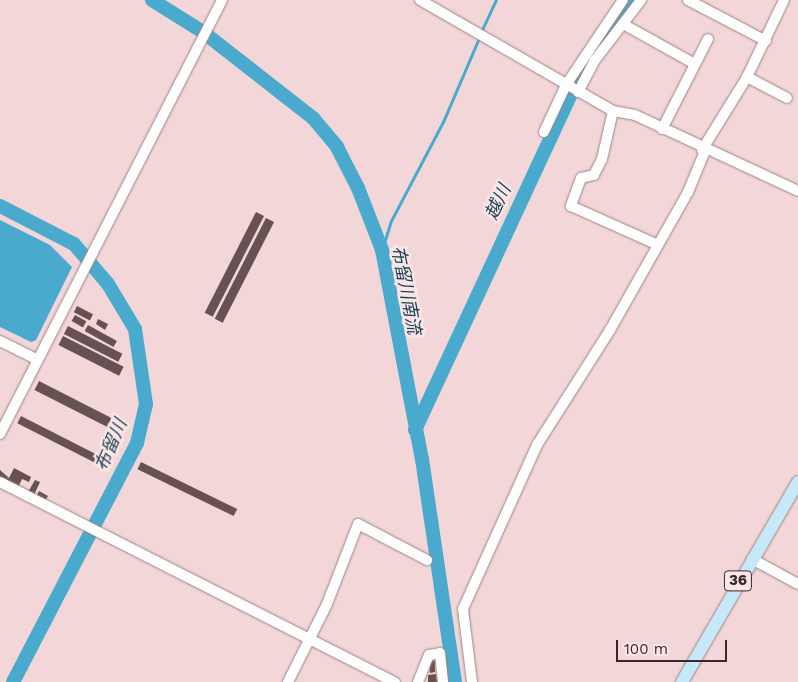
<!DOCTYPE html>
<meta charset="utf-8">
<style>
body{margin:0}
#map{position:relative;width:798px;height:682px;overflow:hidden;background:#f2d6d8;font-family:"Work Sans","Noto Sans JP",sans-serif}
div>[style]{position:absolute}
.water>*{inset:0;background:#4aaace}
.stream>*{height:2.5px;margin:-1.25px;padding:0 1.25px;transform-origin:1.25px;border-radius:1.25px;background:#4aaace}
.river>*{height:14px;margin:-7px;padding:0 7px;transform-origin:7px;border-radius:7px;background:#4aaace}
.building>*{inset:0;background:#685153;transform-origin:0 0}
.roads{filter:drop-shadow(0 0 1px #9d8486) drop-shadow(0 0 1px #9d8486)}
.minor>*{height:10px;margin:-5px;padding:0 5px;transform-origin:5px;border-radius:5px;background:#fff}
.major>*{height:12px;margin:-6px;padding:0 6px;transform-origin:6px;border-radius:6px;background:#c5e9f9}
span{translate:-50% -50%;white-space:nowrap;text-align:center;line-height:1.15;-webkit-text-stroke:5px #fce5e7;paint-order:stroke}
.shield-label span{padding:1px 4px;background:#fce5e7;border:1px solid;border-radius:4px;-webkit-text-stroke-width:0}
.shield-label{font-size:15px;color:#352a2b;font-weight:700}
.water-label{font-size:18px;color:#194352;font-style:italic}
.scale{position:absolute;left:616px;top:640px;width:111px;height:22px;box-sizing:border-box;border:2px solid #352a2b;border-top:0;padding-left:6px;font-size:15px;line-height:18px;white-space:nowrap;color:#352a2b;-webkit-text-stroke:4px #fce5e7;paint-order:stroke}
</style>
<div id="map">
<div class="water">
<div style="clip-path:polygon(0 220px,50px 245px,72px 267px,36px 340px,31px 342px,0 327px)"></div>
</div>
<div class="stream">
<div style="left:481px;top:32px;width:35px;rotate:-65deg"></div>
<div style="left:382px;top:250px;width:30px;rotate:-73deg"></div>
<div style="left:391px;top:221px;width:112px;rotate:-62.3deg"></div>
<div style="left:443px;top:122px;width:91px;rotate:-66.8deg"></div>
</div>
<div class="river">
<div style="left:152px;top:0;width:60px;rotate:32.1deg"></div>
<div style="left:203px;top:32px;width:140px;rotate:38deg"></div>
<div style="left:313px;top:118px;width:38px;rotate:50deg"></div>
<div style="left:337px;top:147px;width:46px;rotate:62.9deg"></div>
<div style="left:358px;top:188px;width:66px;rotate:68.8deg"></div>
<div style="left:382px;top:250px;width:213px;rotate:79.2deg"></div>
<div style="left:422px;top:459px;width:225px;rotate:81.6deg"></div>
<div style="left:0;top:206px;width:83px;rotate:27.2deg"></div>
<div style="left:74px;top:244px;width:52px;rotate:49.6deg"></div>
<div style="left:108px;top:284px;width:52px;rotate:59deg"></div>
<div style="left:135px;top:329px;width:76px;rotate:81.7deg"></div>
<div style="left:146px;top:404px;width:40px;rotate:103deg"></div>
<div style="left:137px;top:443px;width:269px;rotate:117.4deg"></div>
<div style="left:415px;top:430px;width:380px;rotate:-65.1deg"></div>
<div style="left:575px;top:85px;width:103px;rotate:-55.2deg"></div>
</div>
<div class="building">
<div style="left:256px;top:212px;width:9px;height:113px;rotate:27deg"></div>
<div style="left:266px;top:218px;width:9px;height:113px;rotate:27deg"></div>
<div style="left:77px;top:306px;width:18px;height:7px;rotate:27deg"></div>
<div style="left:75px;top:315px;width:13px;height:7px;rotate:29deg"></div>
<div style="clip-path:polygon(98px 319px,108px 324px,105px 330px,96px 324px)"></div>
<div style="left:88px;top:325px;width:33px;height:7px;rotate:29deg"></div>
<div style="left:68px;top:326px;width:61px;height:9px;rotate:27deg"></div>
<div style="left:63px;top:336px;width:68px;height:10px;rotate:27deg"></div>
<div style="left:39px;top:381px;width:89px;height:10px;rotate:27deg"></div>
<div style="left:21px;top:416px;width:91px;height:8px;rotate:27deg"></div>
<div style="left:141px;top:462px;width:107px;height:8px;rotate:26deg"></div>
<div style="clip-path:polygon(14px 468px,31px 477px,29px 482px,22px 479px,18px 488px,0 478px,0 470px,9px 478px)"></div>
<div style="clip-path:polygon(35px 480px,40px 482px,34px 495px,28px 492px)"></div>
<div style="clip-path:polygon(39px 491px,48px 496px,45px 501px,36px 497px)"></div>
<div style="clip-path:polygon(429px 661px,435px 661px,435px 672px,430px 673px)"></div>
<div style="clip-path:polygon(436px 674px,437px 682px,428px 682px,428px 675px)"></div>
</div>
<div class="roads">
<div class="minor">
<div style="left:420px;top:0;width:223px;rotate:29.9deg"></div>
<div style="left:613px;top:111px;width:22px;rotate:10deg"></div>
<div style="left:635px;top:115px;width:180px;rotate:25deg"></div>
<div style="left:688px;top:0;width:88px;rotate:27.7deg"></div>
<div style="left:623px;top:24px;width:82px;rotate:29.1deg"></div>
<div style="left:747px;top:77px;width:45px;rotate:27.7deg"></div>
<div style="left:578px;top:92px;width:36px;rotate:-62deg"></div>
<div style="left:595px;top:60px;width:76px;rotate:-52.5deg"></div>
<div style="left:613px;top:111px;width:49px;rotate:102.9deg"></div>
<div style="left:602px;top:159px;width:18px;rotate:117deg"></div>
<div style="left:594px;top:175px;width:13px;rotate:167deg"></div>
<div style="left:581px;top:178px;width:30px;rotate:110deg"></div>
<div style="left:571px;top:206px;width:93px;rotate:24.1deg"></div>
<div style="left:662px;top:129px;width:101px;rotate:-62.9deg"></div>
<div style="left:544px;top:132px;width:52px;rotate:-64.9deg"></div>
<div style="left:566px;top:85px;width:102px;rotate:-56.2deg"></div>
<div style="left:702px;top:150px;width:86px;rotate:-58.3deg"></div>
<div style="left:747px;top:77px;width:85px;rotate:-64.3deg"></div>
<div style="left:0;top:341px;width:42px;rotate:26.6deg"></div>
<div style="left:0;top:434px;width:487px;rotate:-62.9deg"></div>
<div style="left:0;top:482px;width:443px;rotate:26.9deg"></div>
<div style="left:752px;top:559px;width:52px;rotate:28.5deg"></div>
<div style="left:288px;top:682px;width:87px;rotate:-63.4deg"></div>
<div style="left:327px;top:604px;width:86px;rotate:-68.8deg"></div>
<div style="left:358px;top:524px;width:78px;rotate:27.6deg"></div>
<div style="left:418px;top:682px;width:29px;rotate:-68deg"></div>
<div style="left:429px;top:655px;width:11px;rotate:-10deg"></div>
<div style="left:440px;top:653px;width:29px;rotate:84deg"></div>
<div style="left:472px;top:682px;width:74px;rotate:-97deg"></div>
<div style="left:463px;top:609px;width:180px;rotate:-65.7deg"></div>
<div style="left:537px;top:445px;width:136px;rotate:-57.6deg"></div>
<div style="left:610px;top:330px;width:159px;rotate:-60.5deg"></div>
<div style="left:688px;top:192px;width:44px;rotate:-67.5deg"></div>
</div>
<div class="major">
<div style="left:682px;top:682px;width:231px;rotate:-59.9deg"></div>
</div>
</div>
<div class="shield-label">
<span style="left:738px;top:581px">36</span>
</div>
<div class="water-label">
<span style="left:498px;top:202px;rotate:-65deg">越川</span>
<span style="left:406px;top:290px;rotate:79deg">布留川南流</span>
<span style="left:111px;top:445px;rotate:-67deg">布留川</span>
</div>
<div class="scale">100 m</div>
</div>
